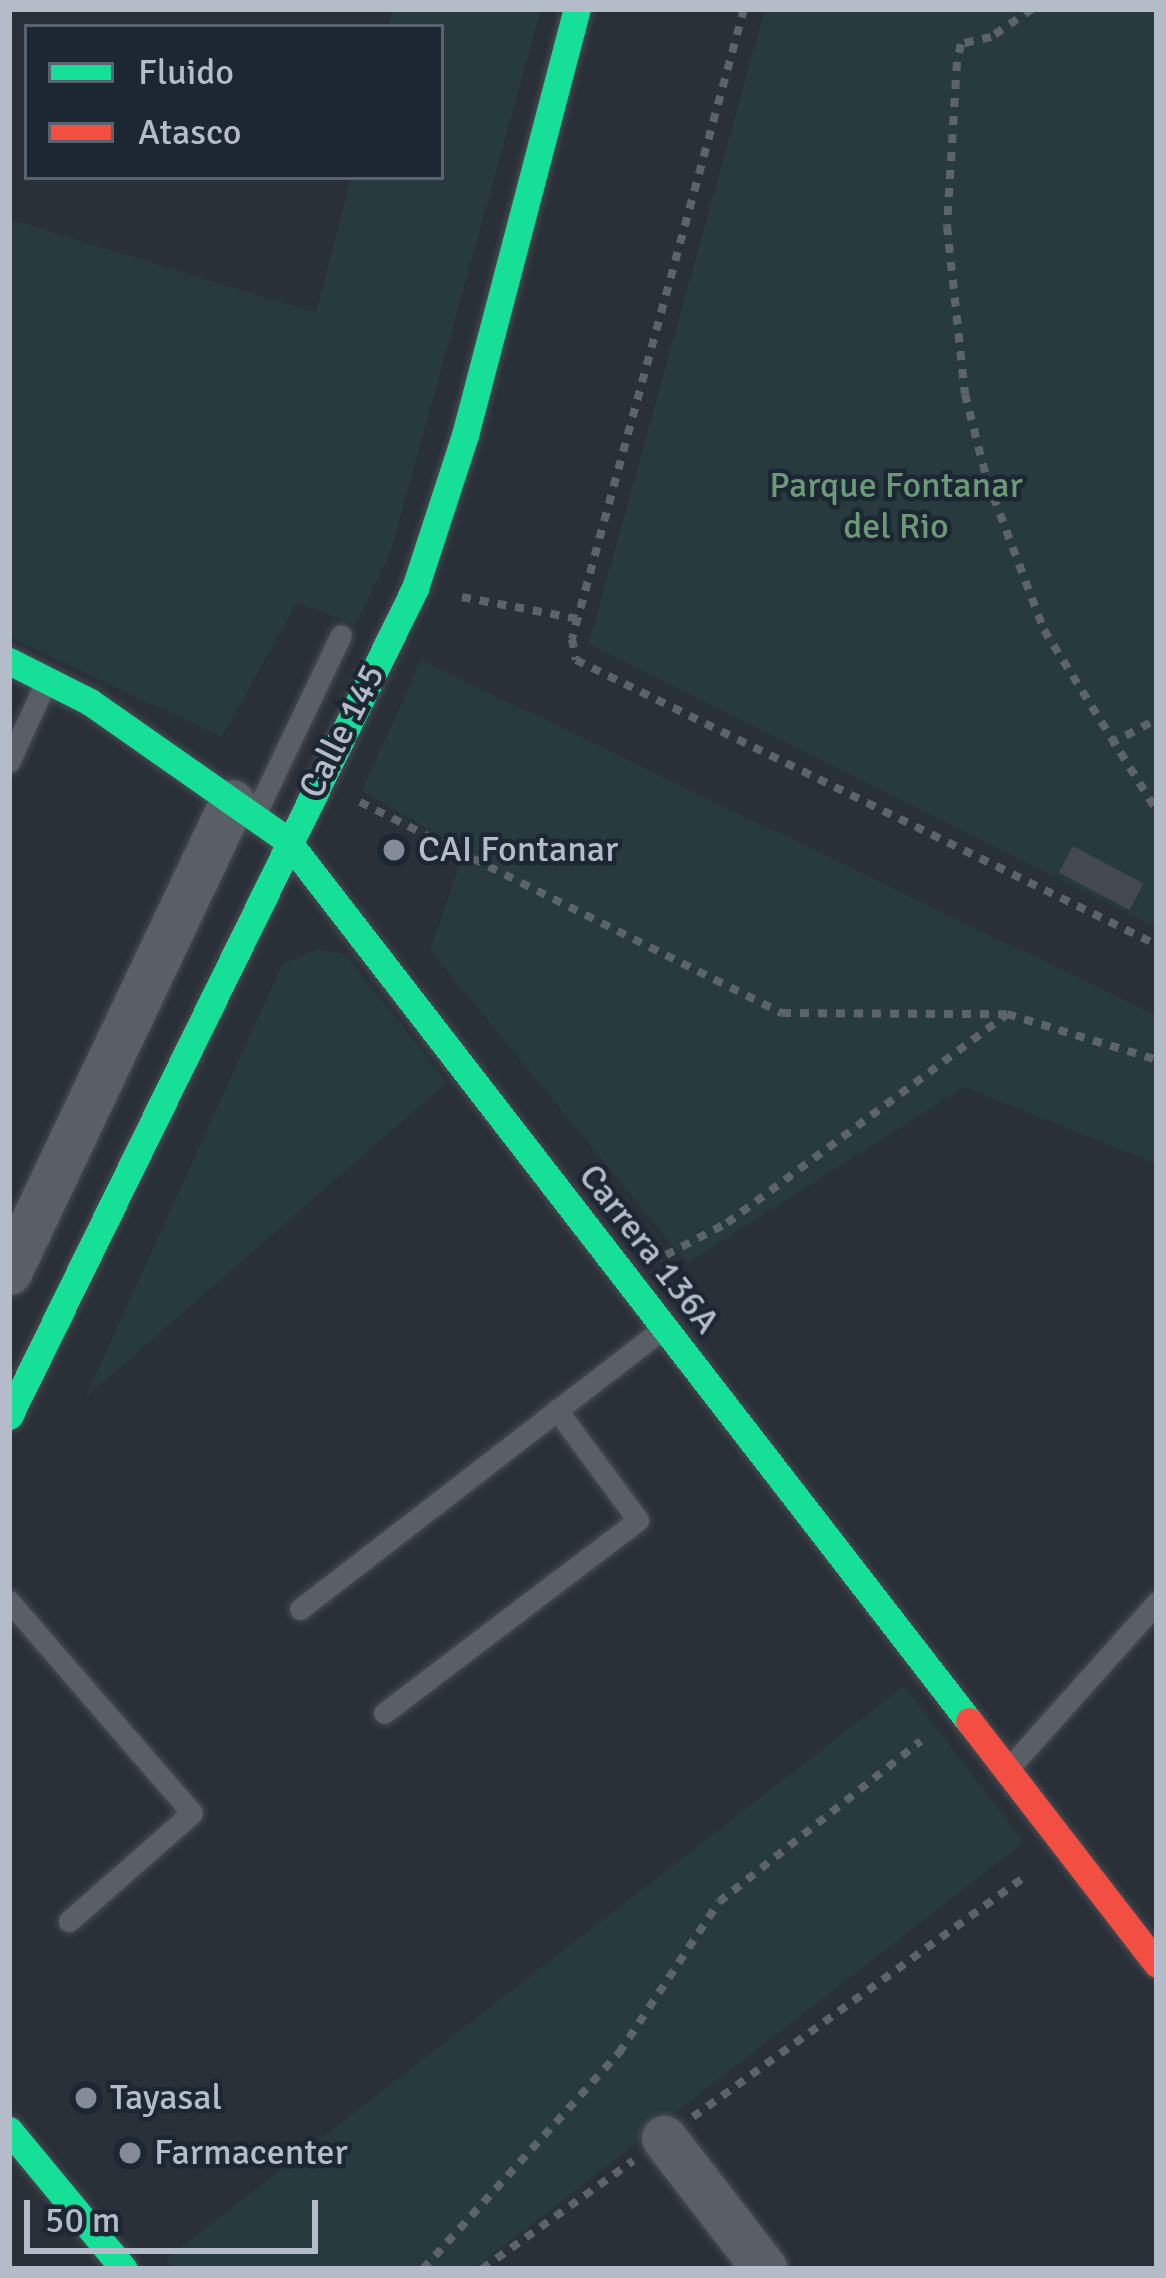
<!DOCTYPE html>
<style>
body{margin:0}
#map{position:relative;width:1166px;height:2278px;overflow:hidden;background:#2a3038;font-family:Signika,sans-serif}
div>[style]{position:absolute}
.green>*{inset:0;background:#273a3e}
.building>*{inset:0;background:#444950;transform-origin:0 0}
.path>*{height:8px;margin-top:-4px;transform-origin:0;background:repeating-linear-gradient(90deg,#5d636a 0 9px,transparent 0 18px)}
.roads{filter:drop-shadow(0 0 3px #484c53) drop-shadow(0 0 3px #484c53)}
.lane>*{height:21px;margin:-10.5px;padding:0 10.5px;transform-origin:10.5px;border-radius:10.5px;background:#5a5e66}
.street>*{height:45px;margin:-22.5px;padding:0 22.5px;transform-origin:22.5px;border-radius:22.5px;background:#5a5e66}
.fast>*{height:27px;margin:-13.5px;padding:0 13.5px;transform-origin:13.5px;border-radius:13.5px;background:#16e098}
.jam>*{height:27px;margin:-13.5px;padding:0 13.5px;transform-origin:13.5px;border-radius:13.5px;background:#f24e42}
.dots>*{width:33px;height:33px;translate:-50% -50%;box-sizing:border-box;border:6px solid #1d2633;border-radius:50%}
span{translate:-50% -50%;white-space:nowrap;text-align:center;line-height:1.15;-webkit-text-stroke:9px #1d2633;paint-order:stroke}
.park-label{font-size:36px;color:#6b9a76}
.street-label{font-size:36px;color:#b4bcc9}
.poi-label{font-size:36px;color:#b4bcc9}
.left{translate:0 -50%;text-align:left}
.frame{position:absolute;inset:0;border:12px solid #b4bcc9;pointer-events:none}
.legend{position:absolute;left:24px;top:24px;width:420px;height:156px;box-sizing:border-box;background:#1d2633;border:3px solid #59626f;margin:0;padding:15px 21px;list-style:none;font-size:36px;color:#b4bcc9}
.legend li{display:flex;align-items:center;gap:24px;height:60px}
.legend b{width:60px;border:3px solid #59626f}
.scale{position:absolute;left:24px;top:2200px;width:294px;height:54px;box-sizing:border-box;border:6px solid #b4bcc9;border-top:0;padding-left:15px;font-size:36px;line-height:42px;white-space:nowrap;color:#b4bcc9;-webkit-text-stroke:9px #1d2633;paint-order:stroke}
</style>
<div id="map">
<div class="green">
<div style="clip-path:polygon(393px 9px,541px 9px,390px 554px,355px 625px,297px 602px,222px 737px,9px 637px,9px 219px,316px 313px,351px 177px,441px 177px,441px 27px,388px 27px)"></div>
<div style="clip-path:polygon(765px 9px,1157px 9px,1157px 927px,589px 643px)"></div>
<div style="clip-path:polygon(421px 660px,1157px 1016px,1157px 1164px,964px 1087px,687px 1263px,430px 950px,465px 850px,362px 791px)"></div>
<div style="clip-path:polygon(319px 949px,346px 955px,447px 1082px,85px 1398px,282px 965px)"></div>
<div style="clip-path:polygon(904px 1686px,1024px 1842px,474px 2269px,174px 2269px,166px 2259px)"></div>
</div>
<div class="building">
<div style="left:1073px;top:846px;width:80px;height:30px;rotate:28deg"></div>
</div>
<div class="path">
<div style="left:744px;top:9px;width:653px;rotate:105.27deg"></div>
<div style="left:572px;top:639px;width:21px;rotate:79deg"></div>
<div style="left:576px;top:660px;width:647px;rotate:26.13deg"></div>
<div style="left:1032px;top:9px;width:50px;rotate:145.7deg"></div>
<div style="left:991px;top:37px;width:31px;rotate:167deg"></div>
<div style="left:961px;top:44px;width:18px;rotate:103deg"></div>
<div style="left:957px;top:62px;width:164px;rotate:93.5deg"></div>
<div style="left:947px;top:226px;width:169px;rotate:83.9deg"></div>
<div style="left:965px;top:394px;width:89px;rotate:75.7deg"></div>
<div style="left:987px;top:480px;width:160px;rotate:69.2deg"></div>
<div style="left:1044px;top:630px;width:213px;rotate:58deg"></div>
<div style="left:462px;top:597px;width:118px;rotate:10.7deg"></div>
<div style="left:1110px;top:744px;width:53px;rotate:-28deg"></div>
<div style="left:360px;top:802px;width:472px;rotate:26.6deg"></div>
<div style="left:782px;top:1013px;width:225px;rotate:0.3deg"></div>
<div style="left:1007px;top:1014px;width:157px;rotate:17deg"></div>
<div style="left:666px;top:1255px;width:69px;rotate:-27.7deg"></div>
<div style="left:727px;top:1223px;width:348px;rotate:-36.7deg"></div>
<div style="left:693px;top:2117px;width:411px;rotate:-35.9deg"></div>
<div style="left:423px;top:2269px;width:292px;rotate:-47.8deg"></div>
<div style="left:619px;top:2053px;width:181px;rotate:-56.5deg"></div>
<div style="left:719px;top:1902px;width:258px;rotate:-38.6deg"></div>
<div style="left:482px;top:2269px;width:186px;rotate:-35.6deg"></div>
</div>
<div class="roads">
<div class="lane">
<div style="left:9px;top:762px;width:84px;rotate:-65.3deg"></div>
<div style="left:256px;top:813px;width:197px;rotate:-64.5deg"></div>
<div style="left:9px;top:1601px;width:280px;rotate:49.2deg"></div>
<div style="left:192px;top:1813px;width:164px;rotate:138.7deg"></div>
<div style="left:300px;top:1609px;width:453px;rotate:-37.7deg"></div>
<div style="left:384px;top:1713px;width:319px;rotate:-37.2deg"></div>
<div style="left:638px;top:1520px;width:137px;rotate:-126.4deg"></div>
<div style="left:1010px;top:1767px;width:221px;rotate:-48.3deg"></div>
</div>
<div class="street">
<div style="left:9px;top:1272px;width:520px;rotate:-64.62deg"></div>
<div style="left:664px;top:2138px;width:165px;rotate:52.4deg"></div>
</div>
<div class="fast">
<div style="left:9px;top:661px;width:91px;rotate:26.8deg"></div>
<div style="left:90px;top:702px;width:239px;rotate:35deg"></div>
<div style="left:286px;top:839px;width:1116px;rotate:52.25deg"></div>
<div style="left:9px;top:1416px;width:922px;rotate:-63.88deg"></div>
<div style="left:415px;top:588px;width:161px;rotate:-71.9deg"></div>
<div style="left:465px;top:435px;width:440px;rotate:-75.3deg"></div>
<div style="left:9px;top:2130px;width:180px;rotate:50.4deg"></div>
</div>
<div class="jam">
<div style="left:969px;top:1721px;width:307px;rotate:52.3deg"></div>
</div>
</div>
<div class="dots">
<div style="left:394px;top:850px;background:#848b96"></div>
<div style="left:86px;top:2098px;background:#848b96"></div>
<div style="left:130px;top:2153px;background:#848b96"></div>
</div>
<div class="park-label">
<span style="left:896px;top:506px">Parque Fontanar<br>del Rio</span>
</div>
<div class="street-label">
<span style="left:342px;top:731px;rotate:-63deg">Calle 145</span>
<span style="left:649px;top:1249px;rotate:52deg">Carrera 136A</span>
</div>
<div class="poi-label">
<span class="left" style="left:418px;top:850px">CAI Fontanar</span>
<span class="left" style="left:110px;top:2098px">Tayasal</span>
<span class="left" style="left:154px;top:2153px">Farmacenter</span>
</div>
<div class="frame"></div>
<ul class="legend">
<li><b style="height:15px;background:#16e098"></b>Fluido</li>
<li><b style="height:15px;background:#f24e42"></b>Atasco</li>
</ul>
<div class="scale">50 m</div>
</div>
